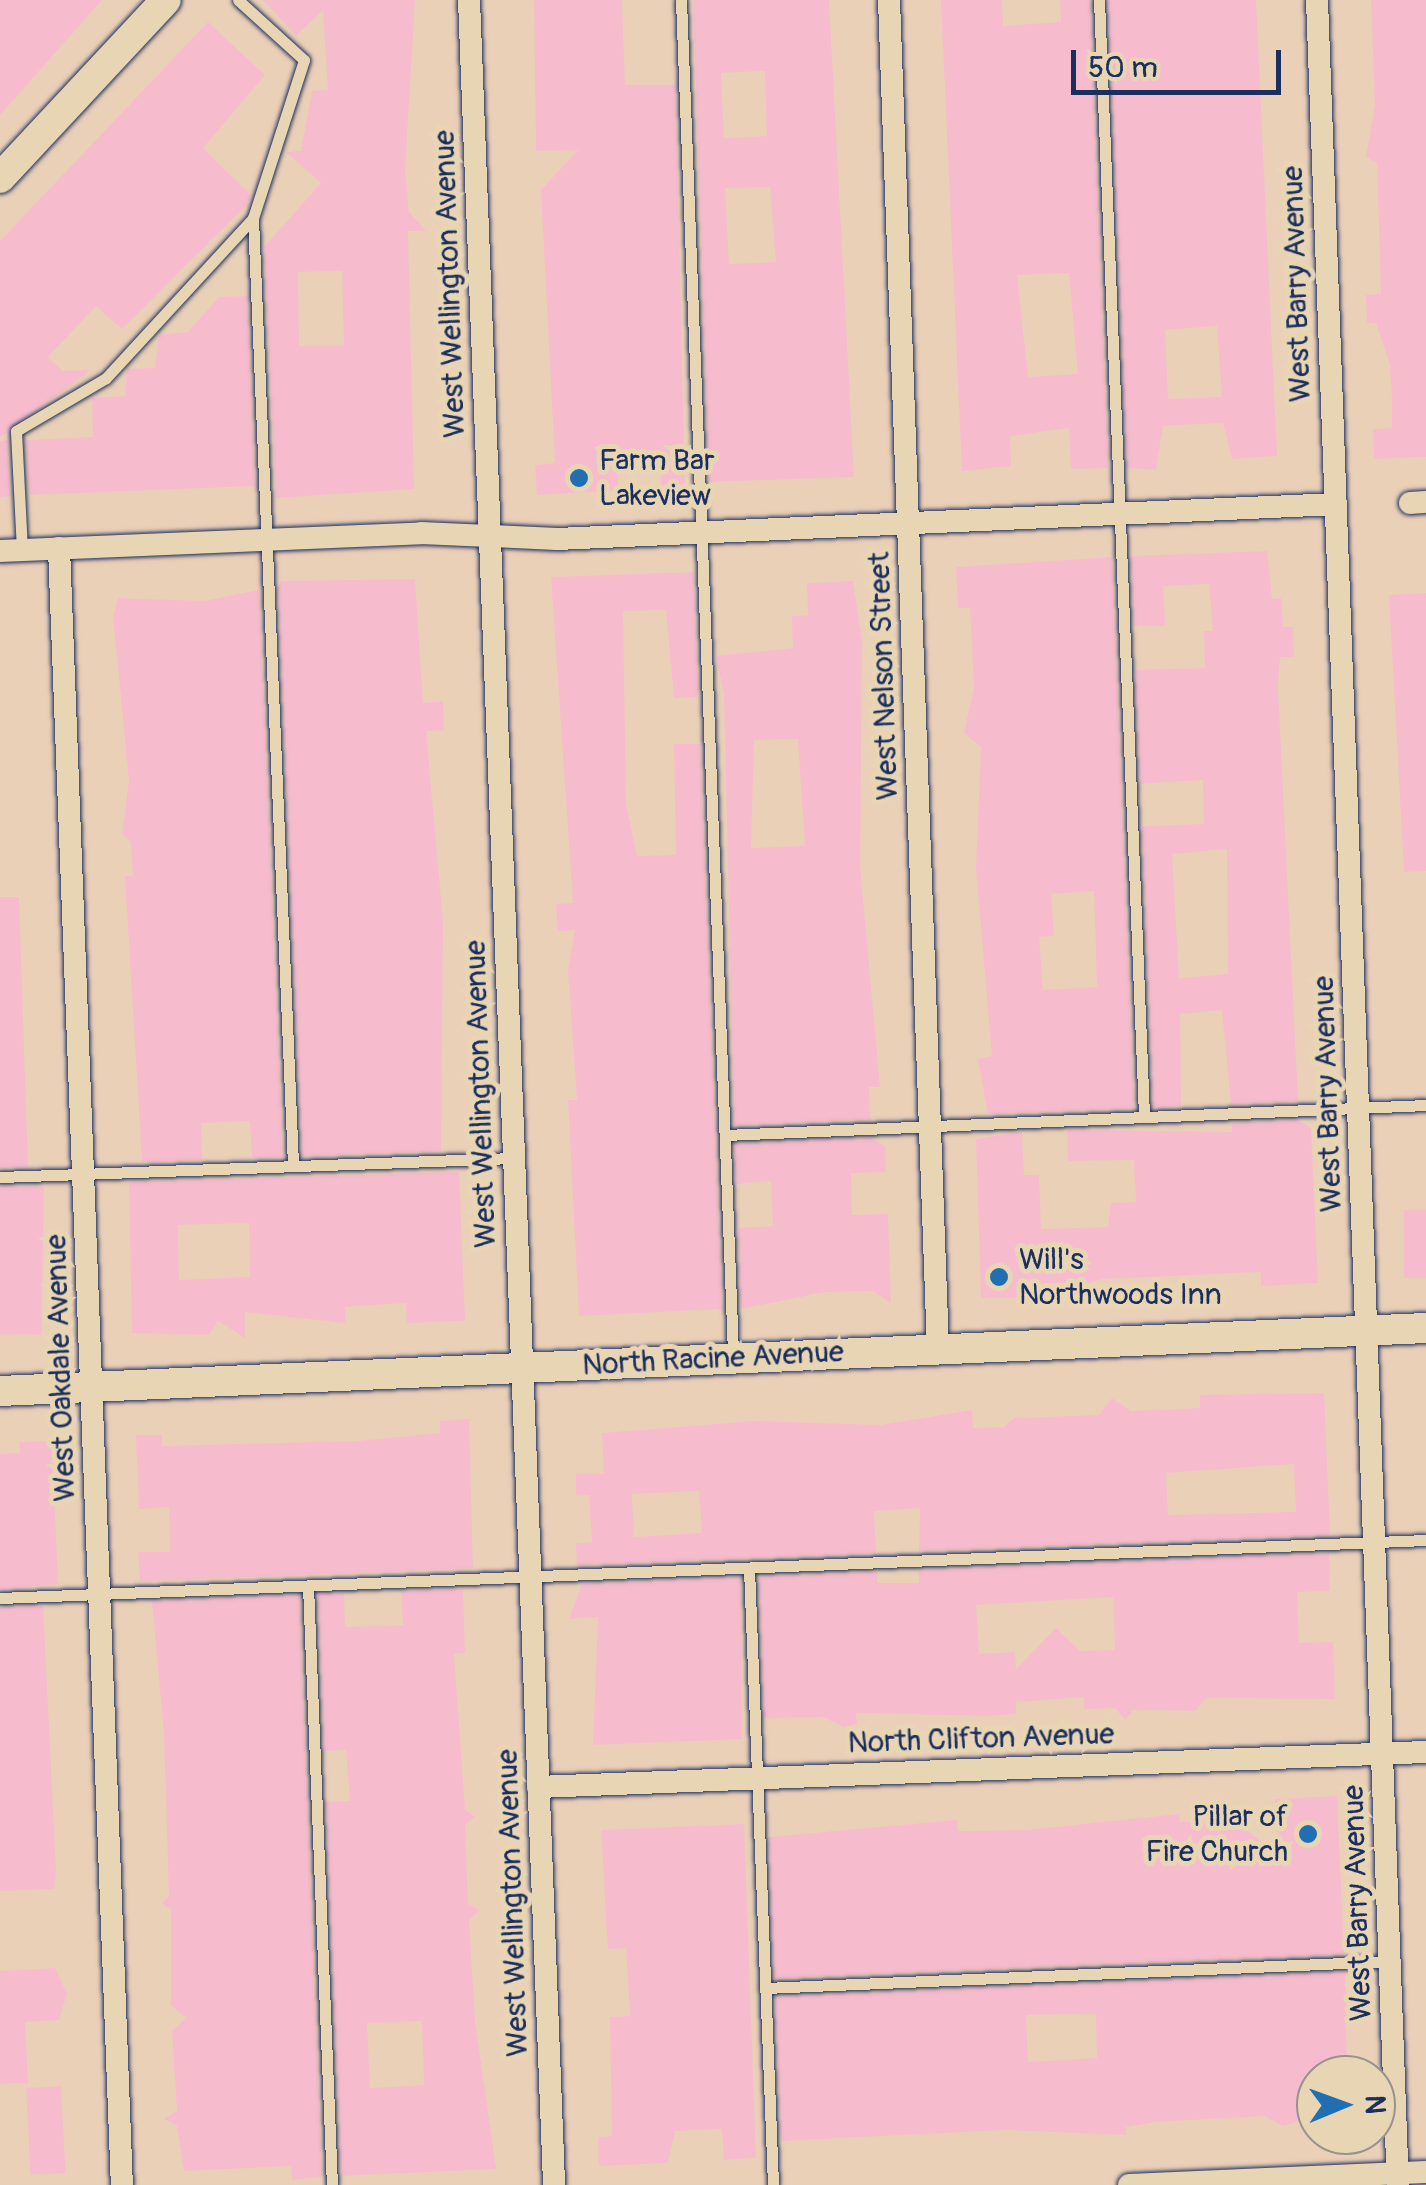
<!DOCTYPE html>
<style>
body{margin:0}
#map{position:relative;width:1426px;height:2185px;overflow:hidden;background:#ebd0b8;font-family:Pangolin,sans-serif}
div>[style]{position:absolute}
.building>*{inset:0;background:#f6bccd;transform-origin:0 0}
.roads{filter:drop-shadow(0 0 2px #1b2f5e) drop-shadow(0 0 2px #1b2f5e)}
.lane>*{height:11px;margin:-5.5px;padding:0 5.5px;transform-origin:5.5px;border-radius:5.5px;background:#e8d5b3}
.street>*{height:22px;margin:-11px;padding:0 11px;transform-origin:11px;border-radius:11px;background:#e8d5b3}
.secondary>*{height:30px;margin:-15px;padding:0 15px;transform-origin:15px;border-radius:15px;background:#e8d5b3}
.dots>*{width:28px;height:28px;translate:-50% -50%;box-sizing:border-box;border:5px solid #e8d5b3;border-radius:50%}
span{translate:-50% -50%;white-space:nowrap;text-align:center;line-height:1.15;-webkit-text-stroke:10px #e8d5b3;paint-order:stroke}
.street-label{font-size:30px;color:#1b2f5e}
.poi-label{font-size:30px;color:#1b2f5e}
.left{translate:0 -50%;text-align:left}
.right{translate:-100% -50%;text-align:right}
.north{position:absolute;left:1296px;top:2055px;width:100px;height:100px;box-sizing:border-box;background:#e8d5b3;border:2px solid #969391;border-radius:50%;rotate:89deg;font-size:28px;font-weight:700;line-height:40px;text-align:center;color:#1b2f5e}
.north::after{content:'';display:block;margin:auto;width:35px;height:45px;background:#1f6fb2;clip-path:polygon(50% 0,100% 100%,50% 72%,0 100%)}
.scale{position:absolute;left:1071px;top:50px;width:210px;height:45px;box-sizing:border-box;border:5px solid #1b2f5e;border-top:0;padding-left:12px;font-size:30px;line-height:35px;white-space:nowrap;color:#1b2f5e;-webkit-text-stroke:8px #e8d5b3;paint-order:stroke}
</style>
<div id="map">
<div class="building">
<div style="clip-path:polygon(0 0,102px 0,0 115px)"></div>
<div style="clip-path:polygon(evenodd,263px 0,415px 0,405px 171px,409px 212px,426px 231px,408px 231px,414px 489px,276px 498px,264px 247px,321px 183px,286px 152px,301px 151px,312px 91px,328px 90px,323px 10px,296px 36px,263px 0,342px 271px,344px 346px,299px 346px,298px 272px,342px 271px)"></div>
<div style="clip-path:polygon(534px 0,622px 0,625px 85px,675px 85px,685px 485px,661px 486px,659px 452px,616px 454px,618px 490px,537px 495px,535px 465px,555px 463px,541px 190px,578px 150px,536px 151px)"></div>
<div style="clip-path:polygon(evenodd,693px 0,829px 0,854px 477px,709px 482px,693px 0,765px 71px,767px 136px,724px 138px,721px 73px,765px 71px,693px 0,770px 187px,776px 262px,729px 264px,725px 188px,770px 187px)"></div>
<div style="clip-path:polygon(evenodd,941px 0,1002px 0,1003px 26px,1061px 22px,1060px 0,1090px 0,1108px 468px,1071px 469px,1069px 428px,1010px 436px,1011px 466px,962px 471px,941px 0,1069px 273px,1078px 374px,1028px 377px,1017px 275px,1069px 273px)"></div>
<div style="clip-path:polygon(evenodd,1108px 0,1256px 0,1277px 456px,1232px 459px,1223px 423px,1163px 426px,1156px 470px,1127px 468px,1108px 0,1217px 326px,1222px 397px,1168px 399px,1165px 330px,1217px 326px)"></div>
<div style="clip-path:polygon(1371px 0,1426px 0,1426px 457px,1374px 459px,1373px 429px,1392px 428px,1392px 401px,1390px 365px,1376px 323px,1367px 323px,1366px 295px,1381px 294px,1377px 163px,1366px 157px,1375px 105px)"></div>
<div style="clip-path:polygon(208px 22px,265px 75px,203px 148px,251px 195px,247px 205px,122px 329px,96px 306px,48px 357px,63px 371px,91px 370px,0 437px,0 241px)"></div>
<div style="clip-path:polygon(247px 296px,255px 486px,29px 495px,26px 440px,93px 437px,92px 398px,125px 396px,127px 369px,155px 368px,159px 335px,188px 332px,219px 297px)"></div>
<div style="clip-path:polygon(7px 440px,10px 496px,0 497px,0 441px)"></div>
<div style="clip-path:polygon(evenodd,1267px 551px,1272px 599px,1281px 598px,1283px 627px,1293px 627px,1294px 657px,1280px 657px,1278px 688px,1298px 1101px,1231px 1104px,1222px 1010px,1180px 1014px,1181px 1106px,1153px 1107px,1142px 826px,1204px 824px,1203px 780px,1140px 784px,1135px 670px,1205px 668px,1204px 631px,1213px 631px,1209px 584px,1163px 586px,1165px 626px,1134px 626px,1131px 556px,1267px 551px,1227px 849px,1228px 974px,1179px 978px,1172px 854px,1227px 849px)"></div>
<div style="clip-path:polygon(evenodd,1112px 557px,1134px 1108px,988px 1114px,978px 1059px,992px 1056px,976px 869px,981px 747px,964px 733px,974px 687px,970px 608px,958px 608px,956px 567px,1112px 557px,1094px 891px,1097px 987px,1043px 990px,1039px 937px,1054px 936px,1051px 894px,1094px 891px)"></div>
<div style="clip-path:polygon(694px 572px,698px 697px,674px 698px,666px 610px,623px 611px,626px 804px,637px 856px,676px 855px,674px 744px,700px 744px,722px 1309px,579px 1316px,568px 1100px,577px 1100px,568px 970px,575px 930px,558px 931px,556px 904px,573px 903px,551px 577px)"></div>
<div style="clip-path:polygon(415px 579px,423px 703px,443px 701px,444px 730px,426px 731px,443px 922px,441px 1151px,302px 1156px,278px 589px,281px 581px)"></div>
<div style="clip-path:polygon(evenodd,853px 581px,862px 641px,860px 866px,880px 1087px,869px 1087px,870px 1119px,734px 1125px,724px 695px,716px 656px,793px 648px,792px 616px,808px 615px,807px 583px,853px 581px,798px 739px,805px 846px,751px 848px,754px 740px,798px 739px)"></div>
<div style="clip-path:polygon(259px 590px,283px 1157px,252px 1158px,250px 1121px,201px 1123px,202px 1160px,142px 1162px,125px 876px,133px 876px,131px 842px,122px 834px,129px 781px,113px 616px,118px 598px,204px 601px)"></div>
<div style="clip-path:polygon(1426px 593px,1426px 871px,1404px 872px,1389px 595px)"></div>
<div style="clip-path:polygon(0 897px,19px 897px,28px 1167px,0 1168px)"></div>
<div style="clip-path:polygon(1298px 1120px,1311px 1128px,1318px 1283px,1261px 1286px,1261px 1272px,1102px 1279px,1040px 1298px,981px 1298px,976px 1139px,1022px 1132px,1024px 1175px,1039px 1175px,1041px 1229px,1108px 1227px,1111px 1203px,1136px 1202px,1134px 1160px,1068px 1161px,1067px 1130px,1232px 1132px,1232px 1123px)"></div>
<div style="clip-path:polygon(870px 1138px,885px 1146px,886px 1172px,851px 1173px,852px 1215px,888px 1214px,891px 1304px,874px 1291px,825px 1292px,741px 1309px,738px 1228px,773px 1226px,771px 1181px,736px 1184px,734px 1144px)"></div>
<div style="clip-path:polygon(evenodd,459px 1172px,465px 1321px,407px 1323px,406px 1303px,345px 1307px,345px 1323px,245px 1312px,245px 1338px,218px 1321px,209px 1335px,132px 1333px,129px 1182px,459px 1172px,249px 1223px,250px 1277px,179px 1280px,178px 1225px,249px 1223px)"></div>
<div style="left:0;top:1186px;width:44px;height:148px;rotate:1deg"></div>
<div style="left:1404px;top:1210px;width:22px;height:68px"></div>
<div style="clip-path:polygon(evenodd,1324px 1393px,1330px 1535px,919px 1551px,920px 1508px,874px 1511px,876px 1553px,577px 1565px,576px 1543px,592px 1542px,589px 1495px,576px 1496px,576px 1474px,604px 1474px,602px 1433px,753px 1421px,880px 1425px,972px 1410px,973px 1428px,1004px 1427px,1014px 1418px,1099px 1415px,1112px 1398px,1131px 1411px,1200px 1408px,1200px 1395px,1324px 1393px,1294px 1464px,1296px 1512px,1168px 1515px,1166px 1473px,1294px 1464px,1324px 1393px,699px 1491px,702px 1533px,634px 1537px,632px 1494px,699px 1491px)"></div>
<div style="clip-path:polygon(469px 1419px,473px 1568px,140px 1581px,138px 1552px,170px 1552px,169px 1507px,139px 1509px,136px 1435px,162px 1435px,162px 1446px,357px 1441px,440px 1433px,440px 1421px)"></div>
<div style="clip-path:polygon(52px 1441px,58px 1584px,0 1589px,0 1454px,20px 1453px,19px 1442px)"></div>
<div style="clip-path:polygon(evenodd,1329px 1553px,1330px 1591px,1297px 1592px,1299px 1643px,1333px 1642px,1335px 1699px,1206px 1698px,1195px 1711px,1133px 1710px,1125px 1720px,1115px 1708px,1084px 1709px,1084px 1697px,1016px 1702px,1016px 1714px,989px 1716px,856px 1713px,857px 1724px,843px 1727px,823px 1717px,764px 1718px,759px 1577px,877px 1572px,877px 1583px,919px 1583px,919px 1570px,1329px 1553px,1113px 1597px,1115px 1650px,1080px 1651px,1056px 1628px,1016px 1669px,1015px 1652px,979px 1654px,976px 1605px,1113px 1597px)"></div>
<div style="clip-path:polygon(740px 1577px,742px 1739px,593px 1745px,598px 1617px,569px 1619px,582px 1584px)"></div>
<div style="clip-path:polygon(evenodd,463px 1589px,465px 1653px,454px 1654px,465px 1810px,475px 1817px,465px 1825px,468px 1904px,480px 1910px,469px 1920px,475px 2021px,496px 2169px,341px 2176px,326px 1802px,350px 1801px,346px 1750px,324px 1751px,318px 1594px,344px 1593px,345px 1627px,403px 1625px,401px 1591px,463px 1589px,422px 2021px,424px 2085px,370px 2088px,367px 2023px,422px 2021px)"></div>
<div style="clip-path:polygon(299px 1595px,322px 2177px,292px 2180px,291px 2166px,184px 2171px,177px 2126px,164px 2119px,177px 2111px,172px 2031px,186px 2018px,171px 2005px,171px 1910px,162px 1903px,169px 1896px,164px 1734px,152px 1601px)"></div>
<div style="clip-path:polygon(43px 1606px,56px 1870px,54px 1889px,0 1891px,0 1607px)"></div>
<div style="clip-path:polygon(1337px 1796px,1344px 1954px,774px 1978px,769px 1837px,957px 1820px,958px 1831px,1026px 1830px,1179px 1814px,1180px 1822px,1236px 1822px,1279px 1855px,1275px 1799px)"></div>
<div style="clip-path:polygon(744px 1824px,756px 2158px,724px 2160px,722px 2129px,675px 2131px,668px 2163px,599px 2166px,598px 2137px,612px 2136px,610px 2017px,630px 2016px,626px 1948px,608px 1949px,601px 1830px)"></div>
<div style="clip-path:polygon(55px 1968px,67px 1994px,59px 2020px,25px 2022px,28px 2083px,0 2084px,0 1971px)"></div>
<div style="clip-path:polygon(evenodd,1345px 1972px,1347px 2075px,1316px 2075px,1316px 2116px,1283px 2126px,1264px 2116px,1156px 2122px,1126px 2127px,1126px 2135px,1005px 2130px,781px 2141px,775px 1997px,1345px 1972px,1096px 2014px,1097px 2058px,1028px 2062px,1026px 2015px,1096px 2014px)"></div>
<div style="left:61px;top:2086px;width:87px;height:35px;rotate:87deg"></div>
</div>
<div class="roads">
<div class="lane">
<div style="left:681px;top:0;width:1356px;rotate:87.8deg"></div>
<div style="left:1099px;top:0;width:1118px;rotate:87.69deg"></div>
<div style="left:253px;top:218px;width:949px;rotate:87.58deg"></div>
<div style="left:22px;top:550px;width:119px;rotate:-92.9deg"></div>
<div style="left:16px;top:431px;width:104px;rotate:-30.5deg"></div>
<div style="left:106px;top:378px;width:217px;rotate:-47.4deg"></div>
<div style="left:253px;top:218px;width:166px;rotate:-72.1deg"></div>
<div style="left:304px;top:60px;width:89px;rotate:-137.7deg"></div>
<div style="left:725px;top:1135px;width:702px;rotate:-2.45deg"></div>
<div style="left:0;top:1177px;width:513px;rotate:-2.12deg"></div>
<div style="left:749px;top:1568px;width:617px;rotate:87.77deg"></div>
<div style="left:308px;top:1586px;width:599px;rotate:87.71deg"></div>
<div style="left:0;top:1598px;width:1427px;rotate:-2.33deg"></div>
<div style="left:765px;top:1988px;width:626px;rotate:-2.47deg"></div>
</div>
<div class="street">
<div style="left:469px;top:0;width:2187px;rotate:87.77deg"></div>
<div style="left:889px;top:0;width:1350px;rotate:87.92deg"></div>
<div style="left:1317px;top:0;width:2187px;rotate:87.88deg"></div>
<div style="left:1410px;top:503px;width:16px;rotate:-4deg"></div>
<div style="left:59px;top:548px;width:1638px;rotate:87.8deg"></div>
<div style="left:0;top:551px;width:421px;rotate:-2.4deg"></div>
<div style="left:421px;top:533px;width:136px;rotate:2.5deg"></div>
<div style="left:557px;top:539px;width:780px;rotate:-2.57deg"></div>
<div style="left:538px;top:1787px;width:889px;rotate:-2.26deg"></div>
<div style="left:1129px;top:2185px;width:297px;rotate:-2.5deg"></div>
</div>
<div class="secondary">
<div style="left:0;top:178px;width:243px;rotate:-47deg"></div>
<div style="left:0;top:1391px;width:1427px;rotate:-2.53deg"></div>
</div>
</div>
<div class="dots">
<div style="left:579px;top:478px;background:#1f6fb2"></div>
<div style="left:999px;top:1277px;background:#1f6fb2"></div>
<div style="left:1308px;top:1834px;background:#1f6fb2"></div>
</div>
<div class="street-label">
<span style="left:450px;top:284px;rotate:-92deg">West Wellington Avenue</span>
<span style="left:1297px;top:284px;rotate:-92deg">West Barry Avenue</span>
<span style="left:884px;top:676px;rotate:-92deg">West Nelson Street</span>
<span style="left:481px;top:1094px;rotate:-92deg">West Wellington Avenue</span>
<span style="left:1328px;top:1094px;rotate:-92deg">West Barry Avenue</span>
<span style="left:713px;top:1359px;rotate:-3deg">North Racine Avenue</span>
<span style="left:61px;top:1368px;rotate:-92deg">West Oakdale Avenue</span>
<span style="left:981px;top:1739px;rotate:-2deg">North Clifton Avenue</span>
<span style="left:513px;top:1903px;rotate:-92deg">West Wellington Avenue</span>
<span style="left:1358px;top:1903px;rotate:-92deg">West Barry Avenue</span>
</div>
<div class="poi-label">
<span class="left" style="left:599px;top:478px">Farm Bar<br>Lakeview</span>
<span class="left" style="left:1019px;top:1277px">Will's<br>Northwoods Inn</span>
<span class="right" style="left:1288px;top:1834px">Pillar of<br>Fire Church</span>
</div>
<div class="north">N</div>
<div class="scale">50 m</div>
</div>
